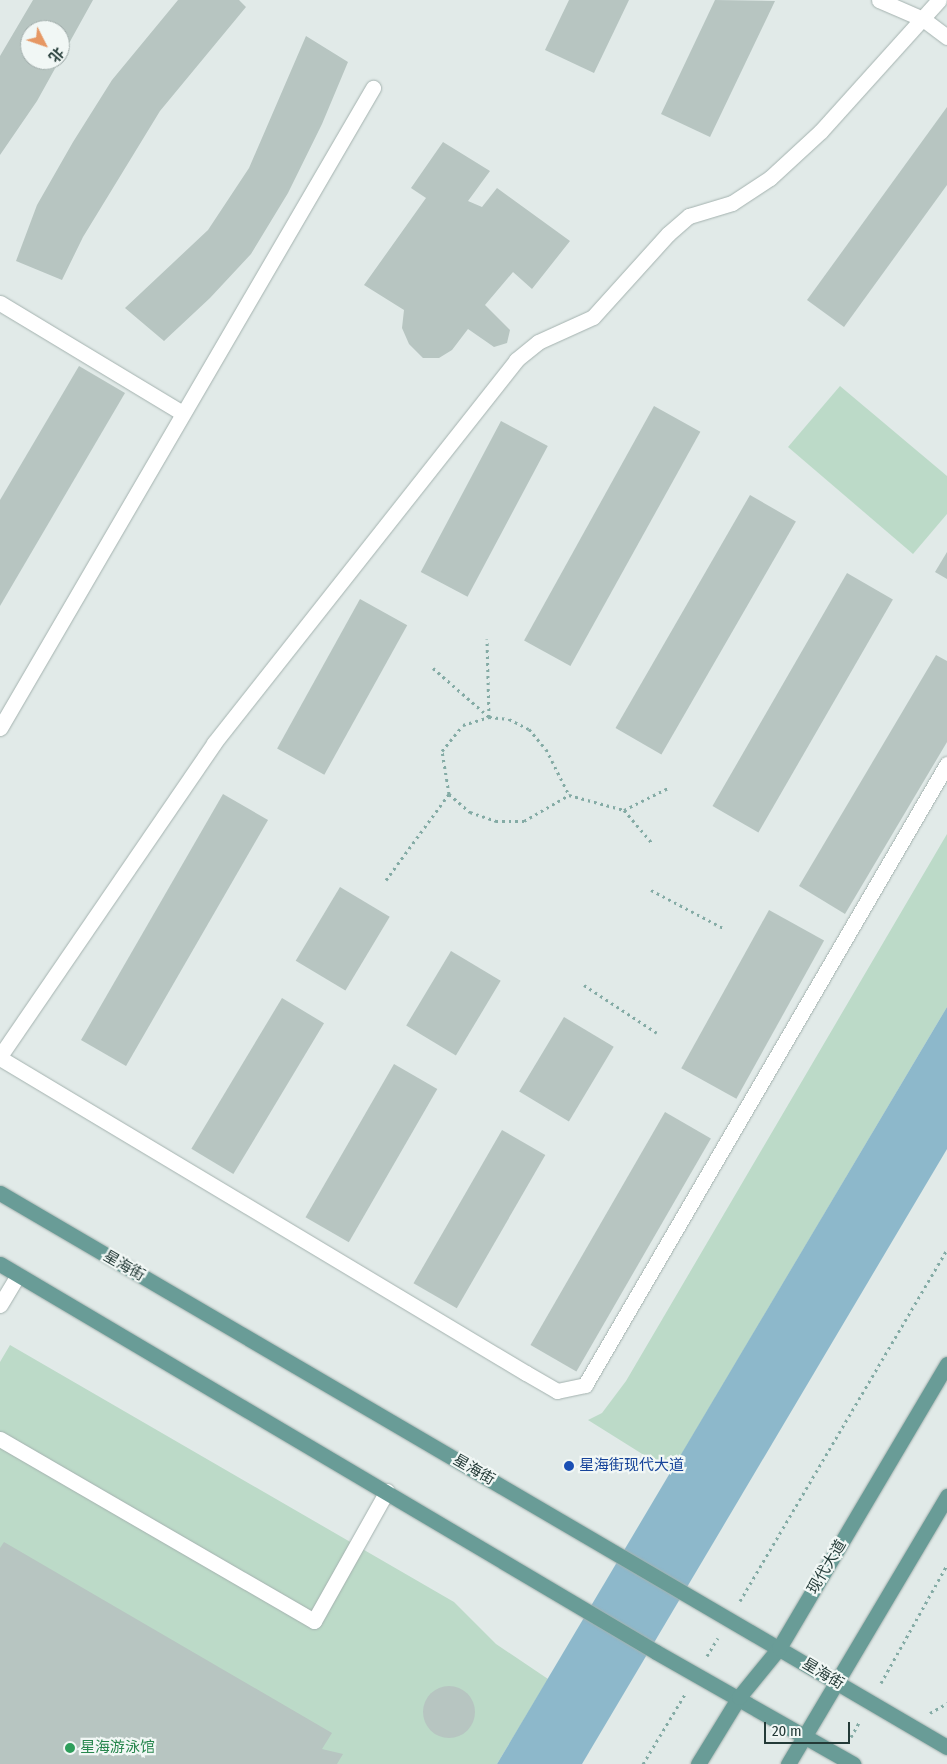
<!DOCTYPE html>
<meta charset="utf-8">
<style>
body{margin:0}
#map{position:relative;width:947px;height:1764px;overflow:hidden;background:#e1eae8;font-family:"Fira Sans Condensed","Noto Sans SC",sans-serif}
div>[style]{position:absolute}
.green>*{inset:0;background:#bcdac8}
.water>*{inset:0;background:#8db8cb}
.building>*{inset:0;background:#b7c5c1;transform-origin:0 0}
.round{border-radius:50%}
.path>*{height:3px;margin-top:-1.5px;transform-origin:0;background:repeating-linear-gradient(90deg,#84aba5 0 2.5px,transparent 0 6.5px)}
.roads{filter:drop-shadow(0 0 1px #a4b2af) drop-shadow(0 0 1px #a4b2af)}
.lane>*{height:15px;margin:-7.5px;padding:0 7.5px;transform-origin:7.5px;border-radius:7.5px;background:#fff}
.street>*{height:15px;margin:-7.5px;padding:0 7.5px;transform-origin:7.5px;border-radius:7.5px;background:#fff}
.primary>*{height:15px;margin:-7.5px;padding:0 7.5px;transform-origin:7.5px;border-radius:7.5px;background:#699c97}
.dots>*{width:14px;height:14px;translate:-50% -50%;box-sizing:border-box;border:2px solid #f1f7f5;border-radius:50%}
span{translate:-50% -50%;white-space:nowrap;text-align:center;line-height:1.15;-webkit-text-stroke:4.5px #f1f7f5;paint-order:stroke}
.street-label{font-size:15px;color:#233a37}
.transit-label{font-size:15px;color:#164399}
.left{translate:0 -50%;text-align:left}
.leisure-label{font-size:15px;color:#27864d}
.north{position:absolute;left:20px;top:20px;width:50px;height:50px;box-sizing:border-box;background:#f1f7f5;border:1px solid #9faba9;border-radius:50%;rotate:131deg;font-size:14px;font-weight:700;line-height:20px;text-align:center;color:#233a37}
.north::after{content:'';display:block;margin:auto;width:18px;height:22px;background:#e69763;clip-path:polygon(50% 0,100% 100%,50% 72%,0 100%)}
.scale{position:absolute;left:764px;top:1722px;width:86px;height:22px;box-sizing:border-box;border:2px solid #233a37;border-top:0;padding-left:6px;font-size:15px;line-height:18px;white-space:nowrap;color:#233a37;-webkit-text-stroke:4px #f1f7f5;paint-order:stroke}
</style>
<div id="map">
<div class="green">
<div style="clip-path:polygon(840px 386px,947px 476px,947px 514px,913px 554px,788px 447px)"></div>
<div style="clip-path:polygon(947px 834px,947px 1007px,671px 1472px,588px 1420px,602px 1413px,626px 1381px)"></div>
<div style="clip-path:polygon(10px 1345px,454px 1602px,496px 1644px,548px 1679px,497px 1764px,0 1764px,0 1362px)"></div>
</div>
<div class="water">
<div style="clip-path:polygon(947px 1007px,947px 1149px,582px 1764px,497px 1764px)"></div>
</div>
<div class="building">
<div style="clip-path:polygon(evenodd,33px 0,93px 0,37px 101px,0 155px,0 56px,33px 0,30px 30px,60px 30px,60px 60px,30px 60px,30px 30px)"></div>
<div style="clip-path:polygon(178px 0,239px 0,246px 7px,160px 111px,83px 237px,62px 280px,16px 261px,37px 205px,73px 142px,112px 80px)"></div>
<div style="clip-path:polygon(569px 0,629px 0,594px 73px,545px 50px)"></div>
<div style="clip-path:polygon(715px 0,775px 1px,710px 137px,661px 114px)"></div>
<div style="clip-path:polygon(306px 36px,348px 62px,322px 124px,288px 193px,251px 254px,210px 298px,164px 341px,125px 308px,208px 230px,249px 168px)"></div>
<div style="clip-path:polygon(947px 107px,947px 185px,844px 327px,807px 300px)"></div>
<div style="clip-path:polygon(443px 142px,490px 171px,468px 201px,482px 207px,497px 188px,570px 241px,532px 289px,513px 272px,485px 305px,510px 330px,507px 343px,494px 347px,468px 329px,452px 350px,439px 358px,423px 358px,409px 344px,402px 328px,404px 310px,364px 285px,426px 198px,411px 188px)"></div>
<div style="clip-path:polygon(79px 366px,125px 393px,0 606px,0 500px)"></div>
<div style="left:654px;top:406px;width:53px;height:268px;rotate:29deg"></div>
<div style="left:501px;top:421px;width:53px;height:171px;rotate:28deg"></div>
<div style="left:750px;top:495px;width:53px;height:269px;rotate:30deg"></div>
<div style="clip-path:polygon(947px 552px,947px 579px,935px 572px)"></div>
<div style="left:847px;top:573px;width:53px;height:269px;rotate:30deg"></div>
<div style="left:360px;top:599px;width:54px;height:171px;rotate:29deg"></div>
<div style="clip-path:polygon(936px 655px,947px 661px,947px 742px,845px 914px,799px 886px)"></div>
<div style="left:223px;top:794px;width:52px;height:284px;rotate:30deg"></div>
<div style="left:340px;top:887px;width:58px;height:86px;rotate:31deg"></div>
<div style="left:769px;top:910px;width:63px;height:181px;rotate:29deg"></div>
<div style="left:451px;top:951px;width:58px;height:87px;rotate:31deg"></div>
<div style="left:282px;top:998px;width:49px;height:176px;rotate:31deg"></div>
<div style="left:564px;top:1017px;width:58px;height:87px;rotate:31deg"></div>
<div style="left:394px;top:1064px;width:50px;height:177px;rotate:30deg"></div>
<div style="left:665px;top:1112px;width:53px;height:269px;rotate:30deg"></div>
<div style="left:502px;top:1130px;width:50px;height:177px;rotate:30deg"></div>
<div style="clip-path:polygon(4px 1542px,332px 1733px,322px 1749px,343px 1754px,337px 1764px,0 1764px,0 1548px)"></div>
<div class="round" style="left:423px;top:1686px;width:52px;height:52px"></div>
</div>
<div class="path">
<div style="left:433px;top:668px;width:74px;rotate:41.2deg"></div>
<div style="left:489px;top:717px;width:20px;rotate:6deg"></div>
<div style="left:509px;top:719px;width:22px;rotate:27deg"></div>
<div style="left:529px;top:729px;width:26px;rotate:50deg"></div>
<div style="left:546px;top:749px;width:51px;rotate:63.4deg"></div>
<div style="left:449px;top:794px;width:44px;rotate:-99.2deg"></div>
<div style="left:442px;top:751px;width:33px;rotate:-51deg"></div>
<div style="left:463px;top:725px;width:27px;rotate:-17deg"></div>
<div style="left:489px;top:717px;width:78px;rotate:-91.5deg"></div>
<div style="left:624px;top:810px;width:49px;rotate:-26.6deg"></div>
<div style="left:386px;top:880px;width:107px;rotate:-53.8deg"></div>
<div style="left:449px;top:794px;width:28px;rotate:41deg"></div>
<div style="left:470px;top:812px;width:28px;rotate:19deg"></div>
<div style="left:496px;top:821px;width:28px"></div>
<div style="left:524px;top:821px;width:52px;rotate:-30deg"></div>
<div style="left:569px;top:795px;width:57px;rotate:15.3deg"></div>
<div style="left:624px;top:810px;width:43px;rotate:49.7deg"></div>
<div style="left:651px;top:890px;width:81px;rotate:27.8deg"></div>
<div style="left:584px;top:985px;width:87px;rotate:33.3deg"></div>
<div style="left:740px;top:1601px;width:407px;rotate:-59.5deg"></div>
<div style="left:707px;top:1656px;width:21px;rotate:-59deg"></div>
<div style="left:881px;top:1683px;width:135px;rotate:-60.8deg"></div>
<div style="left:930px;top:1713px;width:20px;rotate:-30deg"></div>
<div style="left:851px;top:1737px;width:18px;rotate:-61deg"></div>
<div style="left:643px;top:1764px;width:82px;rotate:-59deg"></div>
</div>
<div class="roads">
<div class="lane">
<div style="left:879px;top:0;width:48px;rotate:23.4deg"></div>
<div style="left:923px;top:19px;width:30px;rotate:37deg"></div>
<div style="left:0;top:303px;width:213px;rotate:31.1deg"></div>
<div style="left:0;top:728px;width:741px;rotate:-59.77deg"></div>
<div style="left:0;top:1058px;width:613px;rotate:30.92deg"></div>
<div style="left:526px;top:1373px;width:36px;rotate:30deg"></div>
<div style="left:557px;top:1391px;width:29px;rotate:-12deg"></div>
<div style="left:585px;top:1385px;width:719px;rotate:-59.76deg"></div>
<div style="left:0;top:1439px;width:363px;rotate:30.1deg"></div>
<div style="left:314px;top:1621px;width:149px;rotate:-60.7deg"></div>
</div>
<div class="street">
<div style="left:0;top:1056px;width:379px;rotate:-55.6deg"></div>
<div style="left:214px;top:743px;width:488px;rotate:-51.7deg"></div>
<div style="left:516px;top:360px;width:28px;rotate:-39deg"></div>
<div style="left:538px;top:342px;width:60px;rotate:-24.4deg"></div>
<div style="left:593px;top:317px;width:112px;rotate:-47.9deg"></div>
<div style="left:668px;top:234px;width:28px;rotate:-41deg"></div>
<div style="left:689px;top:216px;width:45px;rotate:-16.8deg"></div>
<div style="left:732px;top:203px;width:45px;rotate:-33.3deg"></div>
<div style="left:770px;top:178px;width:69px;rotate:-42.7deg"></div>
<div style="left:821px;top:131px;width:176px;rotate:-48deg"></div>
<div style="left:0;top:1305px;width:35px;rotate:-59deg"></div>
</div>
<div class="primary">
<div style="left:0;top:1193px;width:1097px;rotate:30.33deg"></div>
<div style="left:0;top:1264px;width:762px;rotate:30.6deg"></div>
<div style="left:656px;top:1652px;width:227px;rotate:29.6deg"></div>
<div style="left:698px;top:1764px;width:79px;rotate:-58.5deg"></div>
<div style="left:739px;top:1697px;width:63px;rotate:-50.8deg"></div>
<div style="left:779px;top:1648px;width:330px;rotate:-59.4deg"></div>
<div style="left:788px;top:1764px;width:312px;rotate:-59.3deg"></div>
</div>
</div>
<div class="dots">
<div style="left:569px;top:1466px;background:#1a4fb4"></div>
<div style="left:70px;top:1748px;background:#2e9e5b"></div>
</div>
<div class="street-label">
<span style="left:124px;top:1266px;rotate:30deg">星海街</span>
<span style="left:474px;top:1470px;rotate:30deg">星海街</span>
<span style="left:827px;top:1567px;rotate:-59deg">现代大道</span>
<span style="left:823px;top:1674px;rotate:31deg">星海街</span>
</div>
<div class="transit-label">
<span class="left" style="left:579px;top:1466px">星海街现代大道</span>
</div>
<div class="leisure-label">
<span class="left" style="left:80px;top:1748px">星海游泳馆</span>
</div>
<div class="north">北</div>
<div class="scale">20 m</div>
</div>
